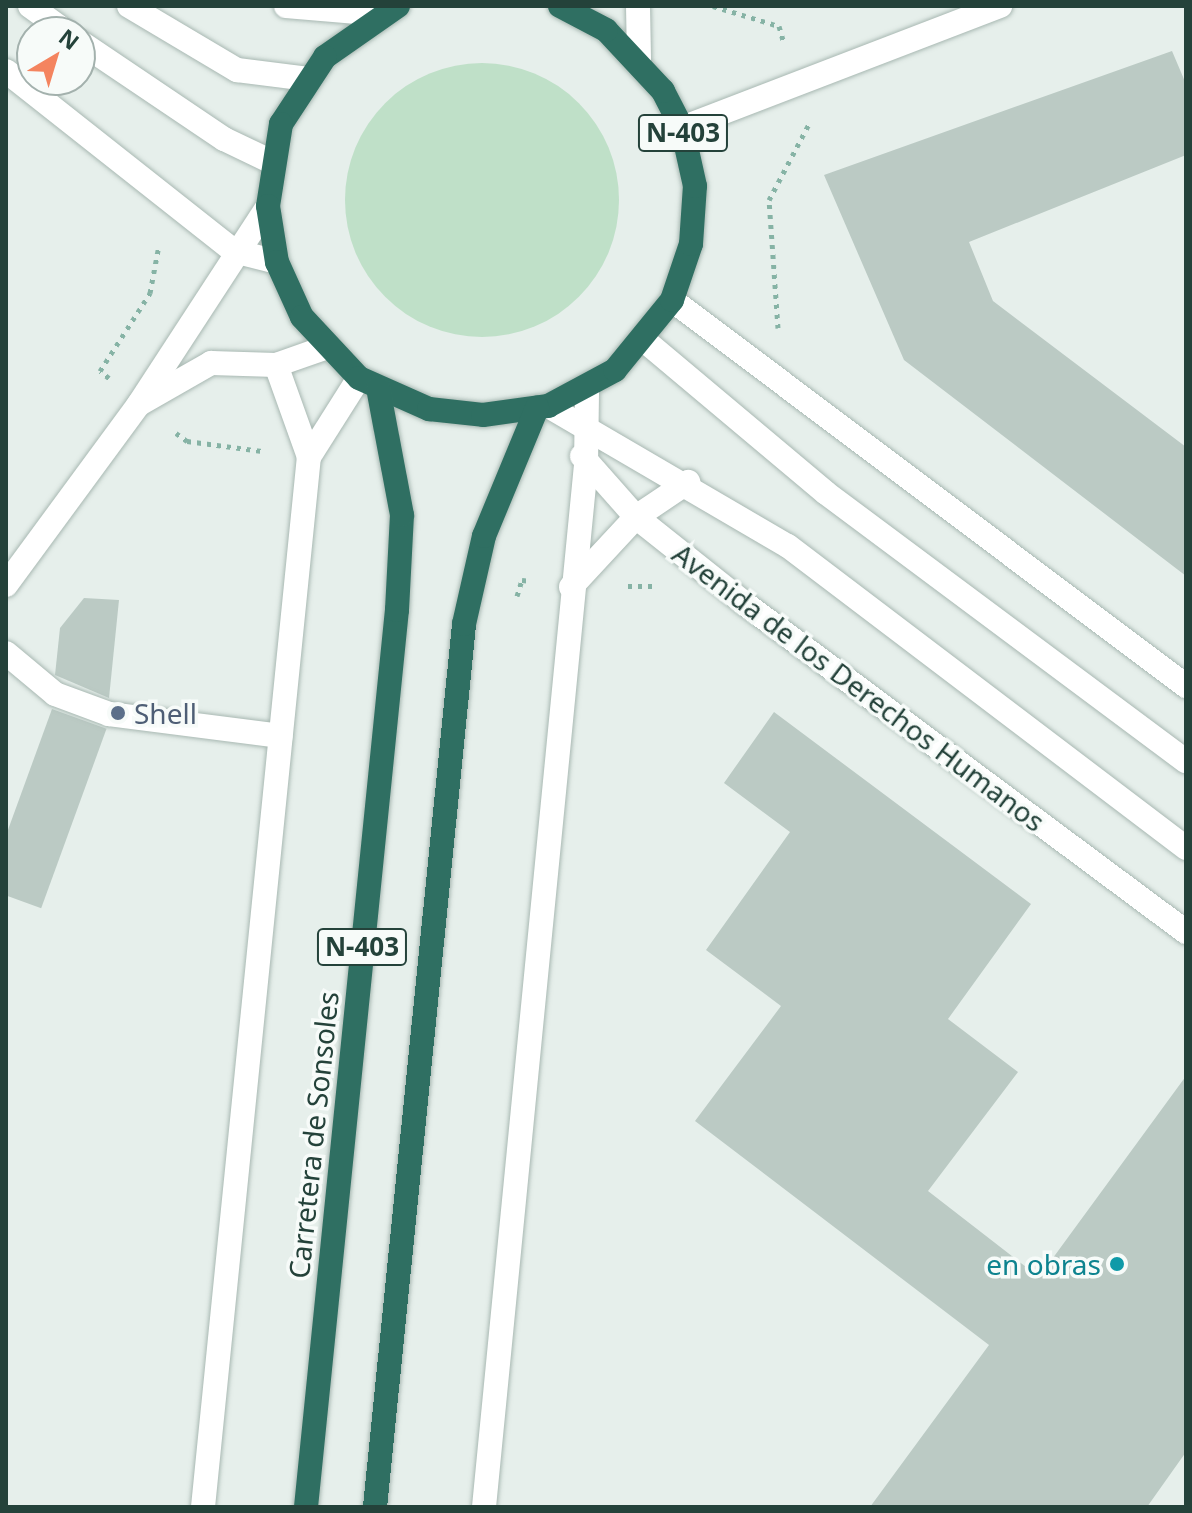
<!DOCTYPE html>
<style>
body{margin:0}
#map{position:relative;width:1192px;height:1513px;overflow:hidden;background:#e6efeb;font-family:"Noto Sans",sans-serif}
div>[style]{position:absolute}
.green>*{inset:0;background:#bfe0c8}
.round{border-radius:50%}
.building>*{inset:0;background:#bbcac4;transform-origin:0 0}
.path>*{height:5px;margin-top:-2.5px;transform-origin:0;background:repeating-linear-gradient(90deg,#86b3a5 0 4px,transparent 0 10px)}
.roads{filter:drop-shadow(0 0 2px #a8b8b2) drop-shadow(0 0 2px #a8b8b2)}
.lane>*{height:24px;margin:-12px;padding:0 12px;transform-origin:12px;border-radius:12px;background:#fff}
.street>*{height:24px;margin:-12px;padding:0 12px;transform-origin:12px;border-radius:12px;background:#fff}
.secondary>*{height:24px;margin:-12px;padding:0 12px;transform-origin:12px;border-radius:12px;background:#fff}
.highway>*{height:24px;margin:-12px;padding:0 12px;transform-origin:12px;border-radius:12px;background:#2f6f62}
.dots>*{width:22px;height:22px;translate:-50% -50%;box-sizing:border-box;border:4px solid #f7fbf9;border-radius:50%}
span{translate:-50% -50%;white-space:nowrap;text-align:center;line-height:1.15;-webkit-text-stroke:7px #f7fbf9;paint-order:stroke}
.shield-label span{padding:2px 6px;background:#f7fbf9;border:2px solid;border-radius:6px;-webkit-text-stroke-width:0}
.shield-label{font-size:26px;color:#24423a;font-weight:700}
.street-label{font-size:28px;color:#24423a}
.service-label{font-size:28px;color:#4e5e75}
.left{translate:0 -50%;text-align:left}
.culture-label{font-size:28px;color:#0d838f}
.right{translate:-100% -50%;text-align:right}
.frame{position:absolute;inset:0;border:8px solid #24423a;pointer-events:none}
.north{position:absolute;left:16px;top:16px;width:80px;height:80px;box-sizing:border-box;background:#f7fbf9;border:2px solid #a3b1ad;border-radius:50%;rotate:38deg;font-size:22px;font-weight:700;line-height:32px;text-align:center;color:#24423a}
.north::after{content:'';display:block;margin:auto;width:28px;height:36px;background:#f4845f;clip-path:polygon(50% 0,100% 100%,50% 72%,0 100%)}
</style>
<div id="map">
<div class="green">
<div class="round" style="left:345px;top:63px;width:274px;height:274px"></div>
</div>
<div class="building">
<div style="clip-path:polygon(1172px 51px,1186px 84px,1186px 155px,969px 242px,993px 301px,1186px 447px,1186px 576px,904px 360px,824px 175px)"></div>
<div style="clip-path:polygon(84px 598px,119px 600px,109px 698px,55px 675px,60px 628px)"></div>
<div style="left:52px;top:709px;width:58px;height:191px;rotate:20deg"></div>
<div style="clip-path:polygon(774px 712px,1031px 904px,948px 1019px,1018px 1072px,928px 1191px,1039px 1277px,1186px 1076px,1186px 1452px,1147px 1507px,870px 1507px,989px 1345px,695px 1121px,781px 1006px,706px 950px,790px 832px,724px 783px)"></div>
</div>
<div class="path">
<div style="left:713px;top:6px;width:69px;rotate:16.9deg"></div>
<div style="left:779px;top:26px;width:19px;rotate:74deg"></div>
<div style="left:778px;top:328px;width:128px;rotate:-94deg"></div>
<div style="left:769px;top:200px;width:88px;rotate:-62.3deg"></div>
<div style="left:109px;top:378px;width:11px;rotate:-142deg"></div>
<div style="left:100px;top:371px;width:93px;rotate:-57.3deg"></div>
<div style="left:150px;top:293px;width:49px;rotate:-79.4deg"></div>
<div style="left:176px;top:433px;width:14px;rotate:36deg"></div>
<div style="left:187px;top:441px;width:76px;rotate:7.6deg"></div>
<div style="left:628px;top:586px;width:26px"></div>
<div style="left:517px;top:596px;width:17px;rotate:-73deg"></div>
<div style="left:522px;top:580px;width:9px;rotate:6deg"></div>
</div>
<div class="roads">
<div class="lane">
<div style="left:6px;top:653px;width:64px;rotate:39.9deg"></div>
<div style="left:55px;top:694px;width:58px;rotate:20.3deg"></div>
<div style="left:109px;top:714px;width:173px;rotate:7.3deg"></div>
</div>
<div class="street">
<div style="left:286px;top:6px;width:95px;rotate:4.8deg"></div>
<div style="left:638px;top:6px;width:52px;rotate:88.9deg"></div>
<div style="left:6px;top:71px;width:290px;rotate:38.3deg"></div>
<div style="left:234px;top:251px;width:44px;rotate:14.3deg"></div>
<div style="left:682px;top:128px;width:341px;rotate:-21deg"></div>
<div style="left:672px;top:300px;width:643px;rotate:36.91deg"></div>
<div style="left:582px;top:456px;width:81px;rotate:48.5deg"></div>
<div style="left:636px;top:517px;width:138px;rotate:38.5deg"></div>
<div style="left:744px;top:603px;width:551px;rotate:36.66deg"></div>
<div style="left:309px;top:457px;width:93px;rotate:-57.7deg"></div>
<div style="left:571px;top:587px;width:96px;rotate:-47.1deg"></div>
<div style="left:636px;top:517px;width:63px;rotate:-33.9deg"></div>
<div style="left:203px;top:1507px;width:1055px;rotate:-84.24deg"></div>
<div style="left:309px;top:457px;width:98px;rotate:-109.7deg"></div>
<div style="left:484px;top:1507px;width:1047px;rotate:-84.41deg"></div>
<div style="left:586px;top:465px;width:75px;rotate:-89.2deg"></div>
</div>
<div class="secondary">
<div style="left:30px;top:6px;width:44px;rotate:35.8deg"></div>
<div style="left:129px;top:6px;width:126px;rotate:30.7deg"></div>
<div style="left:237px;top:70px;width:72px;rotate:7.2deg"></div>
<div style="left:80px;top:42px;width:174px;rotate:34deg"></div>
<div style="left:224px;top:139px;width:53px;rotate:25.6deg"></div>
<div style="left:645px;top:341px;width:236px;rotate:40deg"></div>
<div style="left:826px;top:493px;width:449px;rotate:36.7deg"></div>
<div style="left:141px;top:403px;width:81px;rotate:-29.7deg"></div>
<div style="left:211px;top:363px;width:65px;rotate:1.8deg"></div>
<div style="left:276px;top:365px;width:54px;rotate:-19.4deg"></div>
<div style="left:548px;top:406px;width:278px;rotate:30.3deg"></div>
<div style="left:788px;top:546px;width:500px;rotate:37.2deg"></div>
<div style="left:6px;top:585px;width:225px;rotate:-53.7deg"></div>
<div style="left:139px;top:404px;width:236px;rotate:-56.9deg"></div>
</div>
<div class="highway">
<div style="left:398px;top:6px;width:89px;rotate:145.1deg"></div>
<div style="left:325px;top:57px;width:80px;rotate:123.3deg"></div>
<div style="left:281px;top:124px;width:83px;rotate:99deg"></div>
<div style="left:268px;top:206px;width:57px;rotate:80.9deg"></div>
<div style="left:277px;top:262px;width:60px;rotate:65.6deg"></div>
<div style="left:302px;top:317px;width:83px;rotate:46.9deg"></div>
<div style="left:359px;top:378px;width:77px;rotate:23.9deg"></div>
<div style="left:429px;top:409px;width:54px;rotate:6.3deg"></div>
<div style="left:483px;top:415px;width:66px;rotate:-7.9deg"></div>
<div style="left:548px;top:406px;width:76px;rotate:-28.2deg"></div>
<div style="left:615px;top:370px;width:90px;rotate:-50.8deg"></div>
<div style="left:672px;top:300px;width:59px;rotate:-71.3deg"></div>
<div style="left:691px;top:244px;width:58px;rotate:-86.1deg"></div>
<div style="left:695px;top:186px;width:59px;rotate:-102.6deg"></div>
<div style="left:682px;top:128px;width:42px;rotate:-117.2deg"></div>
<div style="left:663px;top:91px;width:83px;rotate:-133.1deg"></div>
<div style="left:606px;top:30px;width:52px;rotate:-152.4deg"></div>
<div style="left:306px;top:1507px;width:902px;rotate:-84.21deg"></div>
<div style="left:397px;top:610px;width:95px;rotate:-87deg"></div>
<div style="left:402px;top:515px;width:129px;rotate:-100.7deg"></div>
<div style="left:375px;top:1507px;width:887px;rotate:-84.24deg"></div>
<div style="left:464px;top:624px;width:90px;rotate:-77.2deg"></div>
<div style="left:484px;top:536px;width:139px;rotate:-67.5deg"></div>
</div>
</div>
<div class="dots">
<div style="left:118px;top:713px;background:#5c6f8a"></div>
<div style="left:1117px;top:1264px;background:#0f9aa8"></div>
</div>
<div class="shield-label">
<span style="left:683px;top:133px">N-403</span>
<span style="left:362px;top:947px">N-403</span>
</div>
<div class="street-label">
<span style="left:859px;top:687px;rotate:37deg">Avenida de los Derechos Humanos</span>
<span style="left:313px;top:1135px;rotate:-84deg">Carretera de Sonsoles</span>
</div>
<div class="service-label">
<span class="left" style="left:134px;top:713px">Shell</span>
</div>
<div class="culture-label">
<span class="right" style="left:1101px;top:1264px">en obras</span>
</div>
<div class="frame"></div>
<div class="north">N</div>
</div>
